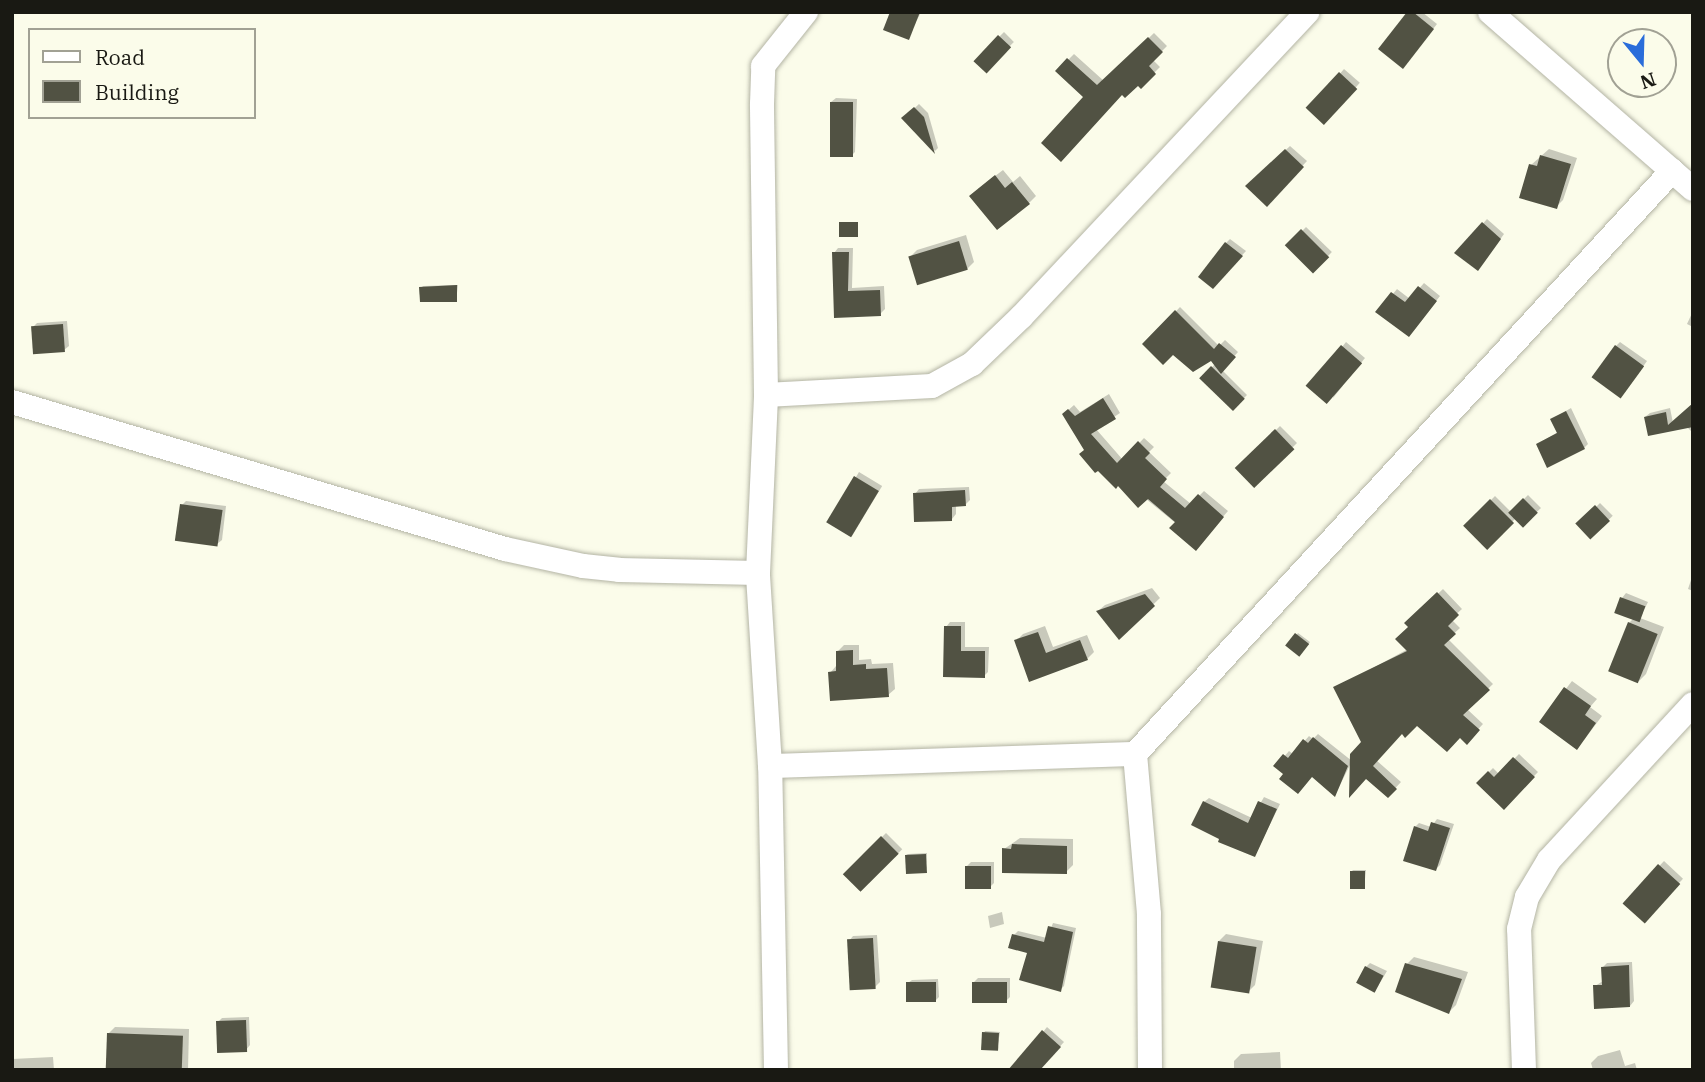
<!DOCTYPE html>
<style>
body{margin:0}
#map{position:relative;width:1705px;height:1082px;overflow:hidden;background:#fbfcea;font-family:"IBM Plex Serif",serif}
div>[style]{position:absolute}
.shadow>*{inset:0;background:#0003;transform-origin:0 0}
.building>*{inset:0;background:#515243;transform-origin:0 0}
.roads{filter:drop-shadow(0 0 2px #b3b4a4) drop-shadow(0 0 2px #b3b4a4)}
.minor>*{height:24px;margin:-12px;padding:0 12px;transform-origin:12px;border-radius:12px;background:#fff}
span{translate:-50% -50%;white-space:nowrap;text-align:center;line-height:1.15;-webkit-text-stroke:7px #fbfcea;paint-order:stroke}
.frame{position:absolute;inset:0;border:14px solid #191913;pointer-events:none}
.legend{position:absolute;left:28px;top:28px;width:228px;height:91px;box-sizing:border-box;background:#fbfcea;border:2px solid #a1a194;margin:0;padding:9px 12px;list-style:none;font-size:21px;color:#191913}
.legend li{display:flex;align-items:center;gap:14px;height:35px}
.legend b{width:35px;border:2px solid #a1a194}
.north{position:absolute;left:1607px;top:28px;width:70px;height:70px;box-sizing:border-box;background:#fbfcea;border:2px solid #a1a194;border-radius:50%;rotate:161deg;font-size:19px;font-weight:700;line-height:28px;text-align:center;color:#191913}
.north::after{content:'';display:block;margin:auto;width:24px;height:32px;background:#2a6dda;clip-path:polygon(50% 0,100% 100%,50% 72%,0 100%)}
</style>
<div id="map">
<div class="shadow">
<div style="clip-path:polygon(891px 12px,921px 12px,908px 38px)"></div>
<div style="clip-path:polygon(1409px 12px,1422px 12px,1437px 24px,1407px 62px)"></div>
<div style="left:1004px;top:32px;width:14px;height:41px;rotate:45deg"></div>
<div style="clip-path:polygon(1154px 33px,1167px 46px,1153px 60px,1160px 67px,1141px 86px,1138px 83px,1122px 93px,1085px 97px,1057px 71px,1074px 54px,1104px 81px)"></div>
<div style="left:1344px;top:69px;width:21px;height:52px;rotate:41deg"></div>
<div style="clip-path:polygon(836px 98px,857px 99px,855px 152px,851px 156px,831px 102px)"></div>
<div style="clip-path:polygon(919px 104px,928px 113px,938px 148px,935px 151px,903px 119px)"></div>
<div style="clip-path:polygon(1290px 146px,1307px 161px,1267px 204px,1247px 186px)"></div>
<div style="clip-path:polygon(1549px 149px,1577px 158px,1563px 200px,1556px 207px,1531px 165px)"></div>
<div style="clip-path:polygon(1003px 170px,1013px 182px,1020px 176px,1036px 196px,1029px 203px,978px 189px)"></div>
<div style="clip-path:polygon(1487px 219px,1504px 234px,1482px 265px,1457px 253px)"></div>
<div style="left:1306px;top:227px;width:36px;height:26px;rotate:44deg"></div>
<div style="clip-path:polygon(966px 235px,974px 262px,967px 269px,910px 257px,917px 250px)"></div>
<div style="clip-path:polygon(1230px 239px,1246px 251px,1213px 286px,1226px 243px)"></div>
<div style="clip-path:polygon(838px 248px,853px 248px,852px 288px,884px 286px,885px 309px,880px 314px,836px 316px,834px 253px)"></div>
<div style="clip-path:polygon(1424px 283px,1440px 296px,1413px 331px,1378px 312px,1397px 289px,1410px 299px)"></div>
<div style="clip-path:polygon(458px 285px,456px 301px,421px 288px,423px 286px)"></div>
<div style="clip-path:polygon(1180px 307px,1219px 346px,1225px 340px,1238px 352px,1222px 370px,1247px 395px,1235px 407px,1202px 378px,1215px 364px,1211px 359px,1145px 344px)"></div>
<div style="clip-path:polygon(1693px 311px,1693px 327px,1687px 324px)"></div>
<div style="clip-path:polygon(67px 321px,69px 346px,64px 350px,33px 327px,37px 323px)"></div>
<div style="clip-path:polygon(1346px 342px,1365px 358px,1333px 398px,1342px 347px)"></div>
<div style="clip-path:polygon(1620px 342px,1647px 361px,1625px 392px,1616px 346px)"></div>
<div style="clip-path:polygon(1109px 394px,1120px 413px,1096px 429px,1123px 460px,1144px 438px,1154px 447px,1149px 452px,1171px 473px,1163px 481px,1191px 504px,1204px 491px,1228px 511px,1200px 543px,1086px 450px,1064px 414px,1074px 405px,1080px 412px)"></div>
<div style="clip-path:polygon(1693px 405px,1693px 433px,1687px 427px,1649px 434px,1645px 417px,1650px 413px,1670px 408px,1673px 423px)"></div>
<div style="clip-path:polygon(1571px 408px,1588px 444px,1584px 448px,1538px 444px,1558px 432px,1552px 419px)"></div>
<div style="left:1280px;top:426px;width:24px;height:59px;rotate:45deg"></div>
<div style="left:859px;top:472px;width:27px;height:59px;rotate:31deg"></div>
<div style="clip-path:polygon(969px 487px,970px 500px,966px 504px,956px 505px,956px 514px,952px 519px,915px 494px,919px 489px)"></div>
<div style="clip-path:polygon(1528px 495px,1541px 508px,1523px 525px,1516px 518px,1487px 547px,1465px 526px,1495px 496px,1511px 512px)"></div>
<div style="clip-path:polygon(186px 501px,226px 506px,222px 540px,217px 544px,182px 505px)"></div>
<div style="left:1600px;top:503px;width:18px;height:30px;rotate:45deg"></div>
<div style="clip-path:polygon(1693px 574px,1693px 591px,1688px 589px)"></div>
<div style="clip-path:polygon(1152px 588px,1160px 598px,1119px 637px,1098px 611px,1105px 605px)"></div>
<div style="clip-path:polygon(1443px 589px,1462px 609px,1451px 619px,1460px 628px,1448px 639px,1493px 684px,1467px 709px,1483px 724px,1466px 742px,1460px 736px,1417px 724px,1402px 732px,1376px 760px,1401px 782px,1388px 796px,1366px 777px,1363px 743px,1336px 688px,1408px 649px,1410px 627px,1407px 623px)"></div>
<div style="clip-path:polygon(1626px 593px,1648px 602px,1640px 618px,1664px 627px,1646px 674px,1639px 681px,1629px 623px,1633px 619px,1622px 598px)"></div>
<div style="clip-path:polygon(950px 622px,965px 622px,965px 647px,989px 647px,988px 672px,984px 676px,945px 676px,946px 627px)"></div>
<div style="clip-path:polygon(1045px 626px,1053px 647px,1087px 635px,1094px 652px,1087px 659px,1030px 680px,1016px 641px,1023px 634px)"></div>
<div style="left:1298px;top:633px;width:15px;height:16px;rotate:37deg"></div>
<div style="clip-path:polygon(844px 645px,859px 645px,859px 660px,871px 659px,872px 664px,893px 663px,895px 689px,888px 695px,830px 673px,836px 666px,838px 651px)"></div>
<div style="clip-path:polygon(1572px 681px,1597px 699px,1590px 707px,1602px 716px,1584px 740px,1541px 721px)"></div>
<div style="clip-path:polygon(1318px 734px,1352px 761px,1335px 795px,1313px 775px,1286px 774px,1276px 766px,1289px 751px,1293px 754px,1309px 736px,1313px 739px)"></div>
<div style="clip-path:polygon(1519px 754px,1538px 772px,1504px 807px,1478px 783px,1493px 768px,1499px 774px)"></div>
<div style="clip-path:polygon(1264px 797px,1280px 804px,1255px 855px,1221px 838px,1204px 802px,1209px 798px,1252px 818px)"></div>
<div style="clip-path:polygon(1437px 819px,1454px 824px,1440px 865px,1436px 869px,1415px 827px,1419px 823px,1431px 827px)"></div>
<div style="left:886px;top:833px;width:23px;height:59px;rotate:45deg"></div>
<div style="clip-path:polygon(1020px 838px,1073px 839px,1073px 865px,1066px 872px,1004px 849px)"></div>
<div style="clip-path:polygon(927px 853px,926px 871px,906px 855px,908px 854px)"></div>
<div style="left:1664px;top:861px;width:26px;height:57px;rotate:43deg"></div>
<div style="clip-path:polygon(971px 862px,994px 862px,994px 883px,990px 887px,967px 866px)"></div>
<div style="clip-path:polygon(1353px 870px,1366px 870px,1364px 888px,1352px 871px)"></div>
<div style="clip-path:polygon(1002px 912px,1004px 924px,990px 928px,988px 916px)"></div>
<div style="clip-path:polygon(1053px 923px,1076px 928px,1064px 986px,1060px 990px,1014px 935px,1018px 931px,1047px 938px)"></div>
<div style="clip-path:polygon(1226px 934px,1263px 941px,1255px 985px,1248px 992px,1219px 941px)"></div>
<div style="clip-path:polygon(877px 935px,880px 982px,875px 987px,849px 941px,853px 936px)"></div>
<div style="clip-path:polygon(1414px 957px,1468px 972px,1456px 1005px,1449px 1012px,1407px 964px)"></div>
<div style="clip-path:polygon(1632px 962px,1634px 1001px,1630px 1006px,1595px 986px,1603px 981px,1603px 967px,1607px 963px)"></div>
<div style="clip-path:polygon(1370px 963px,1387px 971px,1375px 991px,1366px 967px)"></div>
<div style="clip-path:polygon(978px 978px,1010px 978px,1010px 997px,1006px 1001px,974px 982px)"></div>
<div style="clip-path:polygon(938px 979px,939px 997px,935px 1001px,908px 983px,912px 980px)"></div>
<div style="clip-path:polygon(249px 1017px,250px 1045px,246px 1050px,218px 1022px,222px 1018px)"></div>
<div style="clip-path:polygon(115px 1027px,189px 1029px,188px 1070px,107px 1070px,108px 1034px)"></div>
<div style="clip-path:polygon(1047px 1027px,1064px 1042px,1039px 1070px,1043px 1032px)"></div>
<div style="clip-path:polygon(985px 1031px,1000px 1032px,997px 1049px,984px 1033px)"></div>
<div style="clip-path:polygon(1620px 1050px,1625px 1066px,1635px 1063px,1637px 1070px,1593px 1070px,1591px 1063px,1598px 1056px)"></div>
<div style="clip-path:polygon(1280px 1052px,1281px 1070px,1234px 1070px,1234px 1061px,1241px 1054px)"></div>
<div style="clip-path:polygon(53px 1057px,54px 1070px,12px 1070px,12px 1059px)"></div>
</div>
<div class="building">
<div style="clip-path:polygon(890px 12px,920px 12px,909px 40px,883px 30px)"></div>
<div style="clip-path:polygon(1407px 12px,1413px 12px,1434px 29px,1403px 69px,1378px 49px)"></div>
<div style="left:998px;top:35px;width:18px;height:36px;rotate:43deg"></div>
<div style="clip-path:polygon(1148px 37px,1163px 52px,1149px 66px,1156px 74px,1141px 89px,1138px 86px,1125px 98px,1122px 95px,1061px 162px,1041px 143px,1083px 97px,1055px 71px,1067px 58px,1097px 85px)"></div>
<div style="left:1339px;top:72px;width:25px;height:49px;rotate:43deg"></div>
<div style="left:830px;top:102px;width:23px;height:55px"></div>
<div style="clip-path:polygon(914px 107px,924px 117px,935px 154px,901px 118px)"></div>
<div style="clip-path:polygon(1285px 149px,1304px 167px,1267px 207px,1245px 186px)"></div>
<div style="clip-path:polygon(1540px 155px,1571px 164px,1557px 209px,1519px 198px,1529px 164px,1537px 166px)"></div>
<div style="clip-path:polygon(995px 175px,1005px 188px,1012px 182px,1030px 204px,997px 230px,969px 196px)"></div>
<div style="left:839px;top:222px;width:19px;height:15px"></div>
<div style="clip-path:polygon(1482px 222px,1501px 239px,1478px 271px,1454px 253px)"></div>
<div style="left:1301px;top:229px;width:40px;height:23px;rotate:45deg"></div>
<div style="left:959px;top:241px;width:30px;height:53px;rotate:73deg"></div>
<div style="clip-path:polygon(1225px 242px,1243px 256px,1213px 289px,1198px 277px)"></div>
<div style="clip-path:polygon(832px 252px,849px 252px,848px 291px,880px 290px,881px 316px,834px 318px)"></div>
<div style="clip-path:polygon(457px 285px,457px 302px,420px 302px,419px 287px)"></div>
<div style="clip-path:polygon(1418px 286px,1437px 301px,1409px 337px,1375px 312px,1391px 292px,1405px 302px)"></div>
<div style="clip-path:polygon(1175px 310px,1214px 349px,1219px 343px,1236px 357px,1221px 374px,1211px 361px,1193px 372px,1173px 355px,1163px 365px,1142px 344px)"></div>
<div style="left:63px;top:324px;width:28px;height:32px;rotate:86deg"></div>
<div style="left:1341px;top:345px;width:28px;height:54px;rotate:41deg"></div>
<div style="left:1615px;top:345px;width:36px;height:40px;rotate:36deg"></div>
<div style="left:1211px;top:366px;width:47px;height:17px;rotate:44deg"></div>
<div style="clip-path:polygon(1103px 398px,1116px 419px,1091px 434px,1117px 463px,1138px 441px,1150px 453px,1145px 458px,1167px 479px,1160px 487px,1185px 508px,1198px 494px,1224px 517px,1196px 551px,1169px 528px,1175px 522px,1148px 499px,1138px 508px,1118px 486px,1116px 489px,1098px 471px,1095px 473px,1079px 454px,1084px 450px,1062px 414px,1068px 409px,1075px 416px)"></div>
<div style="clip-path:polygon(1693px 403px,1693px 427px,1648px 436px,1644px 417px,1666px 412px,1668px 425px)"></div>
<div style="clip-path:polygon(1566px 411px,1585px 449px,1547px 468px,1536px 444px,1557px 433px,1550px 419px)"></div>
<div style="left:1275px;top:429px;width:28px;height:56px;rotate:46deg"></div>
<div style="left:854px;top:476px;width:29px;height:54px;rotate:31deg"></div>
<div style="clip-path:polygon(965px 490px,966px 506px,952px 507px,952px 521px,914px 522px,913px 493px)"></div>
<div style="left:1523px;top:498px;width:21px;height:21px;rotate:45deg"></div>
<div style="left:1490px;top:499px;width:34px;height:38px;rotate:45deg"></div>
<div style="left:180px;top:504px;width:43px;height:37px;rotate:8deg"></div>
<div style="left:1595px;top:505px;width:22px;height:27px;rotate:47deg"></div>
<div style="clip-path:polygon(1437px 592px,1459px 615px,1448px 626px,1456px 634px,1444px 645px,1490px 690px,1463px 715px,1480px 730px,1467px 745px,1460px 738px,1447px 752px,1417px 726px,1405px 738px,1402px 734px,1373px 766px,1397px 789px,1388px 798px,1366px 779px,1349px 798px,1350px 754px,1361px 742px,1333px 687px,1407px 651px,1395px 639px,1408px 627px,1404px 623px)"></div>
<div style="clip-path:polygon(1145px 594px,1155px 606px,1119px 640px,1096px 611px)"></div>
<div style="left:1620px;top:597px;width:27px;height:17px;rotate:20deg"></div>
<div style="left:1628px;top:622px;width:32px;height:53px;rotate:22deg"></div>
<div style="clip-path:polygon(944px 626px,961px 626px,961px 651px,985px 651px,985px 678px,943px 677px)"></div>
<div style="clip-path:polygon(1038px 632px,1046px 653px,1080px 640px,1088px 660px,1029px 682px,1014px 640px)"></div>
<div style="left:1295px;top:633px;width:18px;height:16px;rotate:38deg"></div>
<div style="clip-path:polygon(853px 650px,853px 665px,866px 664px,866px 669px,887px 668px,889px 697px,830px 701px,828px 672px,836px 671px,836px 651px)"></div>
<div style="clip-path:polygon(1564px 687px,1591px 706px,1585px 715px,1596px 723px,1577px 750px,1539px 722px)"></div>
<div style="clip-path:polygon(1313px 737px,1348px 766px,1335px 797px,1312px 777px,1298px 794px,1279px 779px,1283px 774px,1273px 766px,1283px 754px,1288px 758px,1303px 739px,1308px 743px)"></div>
<div style="clip-path:polygon(1513px 757px,1535px 777px,1504px 810px,1476px 783px,1488px 771px,1494px 777px)"></div>
<div style="clip-path:polygon(1203px 801px,1248px 823px,1258px 801px,1277px 809px,1255px 857px,1218px 842px,1219px 839px,1191px 825px)"></div>
<div style="clip-path:polygon(1431px 822px,1450px 828px,1436px 871px,1403px 861px,1414px 826px,1428px 831px)"></div>
<div style="left:881px;top:836px;width:25px;height:54px;rotate:45deg"></div>
<div style="clip-path:polygon(1012px 844px,1067px 846px,1067px 874px,1002px 873px,1002px 848px,1011px 849px)"></div>
<div style="left:926px;top:854px;width:19px;height:21px;rotate:87deg"></div>
<div style="left:1658px;top:864px;width:30px;height:53px;rotate:42deg"></div>
<div style="left:965px;top:866px;width:26px;height:23px"></div>
<div style="left:1350px;top:871px;width:15px;height:18px"></div>
<div style="clip-path:polygon(1048px 926px,1073px 932px,1061px 992px,1019px 980px,1027px 953px,1008px 948px,1012px 934px,1044px 942px)"></div>
<div style="left:873px;top:938px;width:51px;height:26px;rotate:87deg"></div>
<div style="left:1218px;top:941px;width:39px;height:47px;rotate:9deg"></div>
<div style="clip-path:polygon(1405px 963px,1462px 979px,1449px 1014px,1395px 992px)"></div>
<div style="clip-path:polygon(1629px 965px,1630px 1007px,1594px 1009px,1593px 985px,1602px 985px,1601px 967px)"></div>
<div style="left:1365px;top:966px;width:21px;height:19px;rotate:28deg"></div>
<div style="left:936px;top:982px;width:20px;height:30px;rotate:90deg"></div>
<div style="left:972px;top:982px;width:35px;height:21px"></div>
<div style="left:246px;top:1020px;width:32px;height:30px;rotate:88deg"></div>
<div style="clip-path:polygon(1042px 1030px,1061px 1047px,1040px 1070px,1008px 1070px)"></div>
<div style="left:982px;top:1032px;width:17px;height:18px;rotate:3deg"></div>
<div style="left:107px;top:1033px;width:76px;height:37px;rotate:2deg"></div>
</div>
<div class="roads">
<div class="minor">
<div style="left:1490px;top:12px;width:269px;rotate:41.1deg"></div>
<div style="left:766px;top:395px;width:166px;rotate:-3.1deg"></div>
<div style="left:932px;top:386px;width:46px;rotate:-28.8deg"></div>
<div style="left:972px;top:364px;width:69px;rotate:-43.8deg"></div>
<div style="left:1022px;top:316px;width:417px;rotate:-46.8deg"></div>
<div style="left:12px;top:402px;width:514px;rotate:16.6deg"></div>
<div style="left:505px;top:549px;width:80px;rotate:12.3deg"></div>
<div style="left:583px;top:566px;width:36px;rotate:6deg"></div>
<div style="left:619px;top:570px;width:139px;rotate:1.2deg"></div>
<div style="left:770px;top:766px;width:365px;rotate:-1.9deg"></div>
<div style="left:776px;top:1070px;width:304px;rotate:-91.1deg"></div>
<div style="left:770px;top:766px;width:193px;rotate:-93.6deg"></div>
<div style="left:758px;top:573px;width:178px;rotate:-87.4deg"></div>
<div style="left:766px;top:395px;width:291px;rotate:-90.8deg"></div>
<div style="left:762px;top:104px;width:38px;rotate:-88deg"></div>
<div style="left:763px;top:66px;width:69px;rotate:-51.5deg"></div>
<div style="left:1150px;top:1070px;width:156px;rotate:-90.4deg"></div>
<div style="left:1149px;top:914px;width:161px;rotate:-95deg"></div>
<div style="left:1135px;top:754px;width:793px;rotate:-47.35deg"></div>
<div style="left:1524px;top:1070px;width:141px;rotate:-92deg"></div>
<div style="left:1519px;top:929px;width:33px;rotate:-76deg"></div>
<div style="left:1527px;top:897px;width:43px;rotate:-59.3deg"></div>
<div style="left:1549px;top:860px;width:212px;rotate:-47.3deg"></div>
</div>
</div>
<div class="frame"></div>
<ul class="legend">
<li><b style="height:9px;background:#fff"></b>Road</li>
<li><b style="height:19px;background:#515243"></b>Building</li>
</ul>
<div class="north">N</div>
</div>
